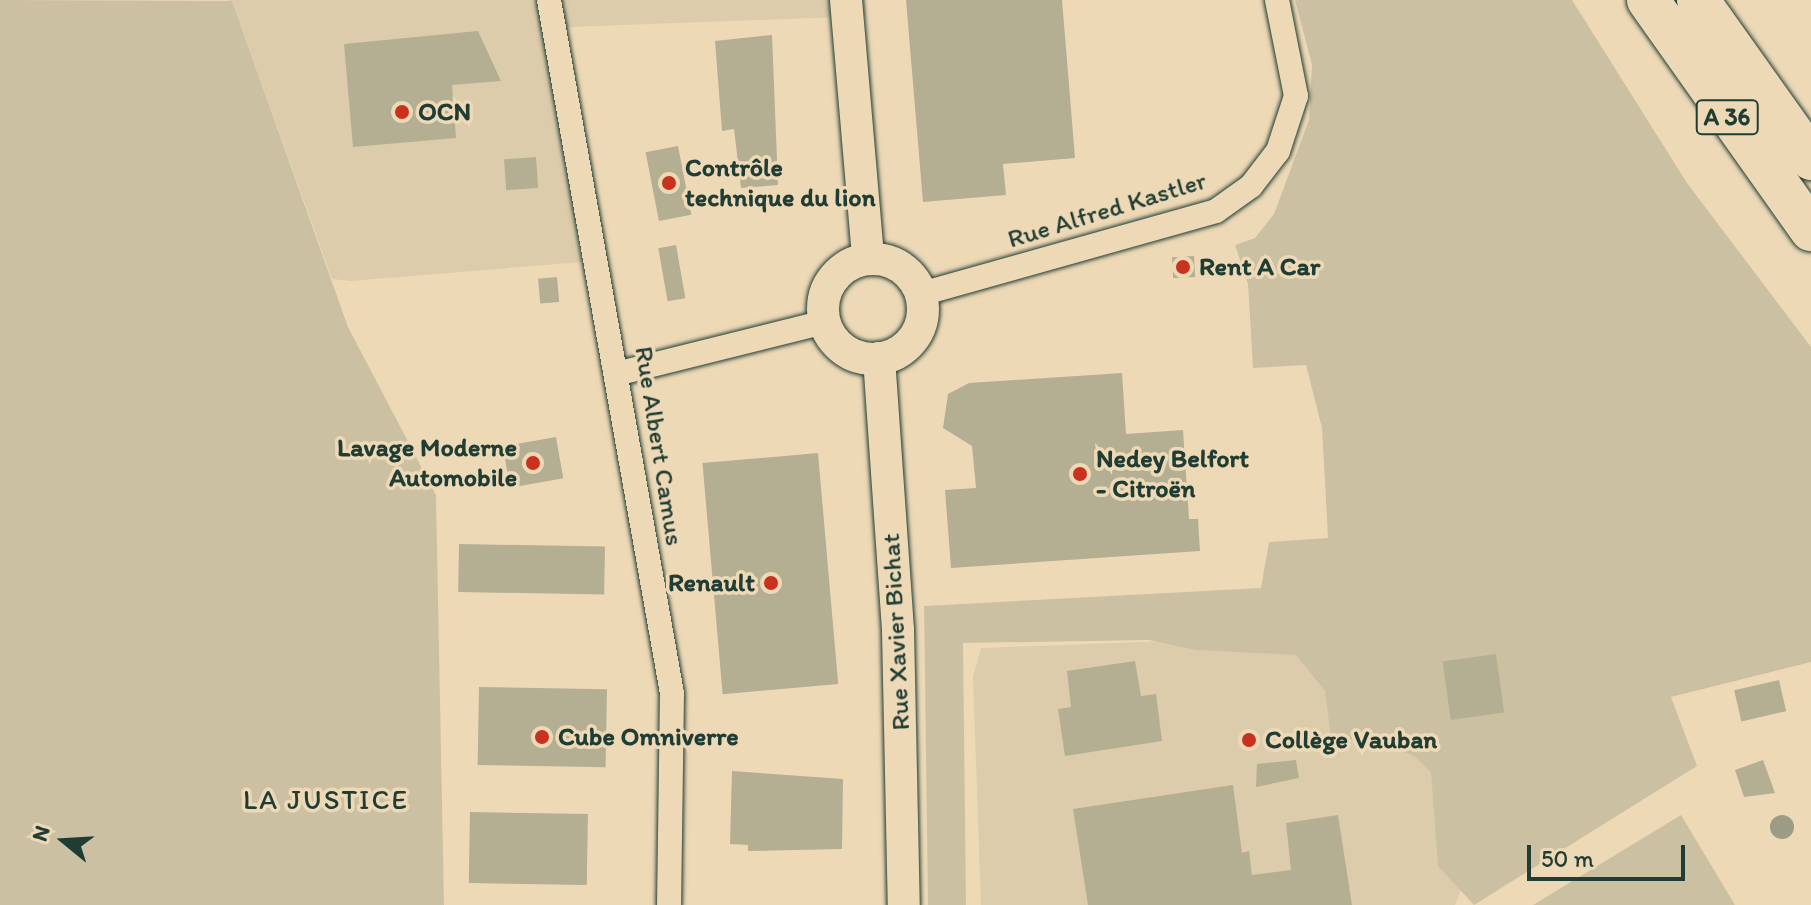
<!DOCTYPE html>
<meta charset="utf-8">
<style>
body{margin:0}
#map{position:relative;width:1811px;height:905px;overflow:hidden;background:#eed9b7;font-family:Itim,sans-serif}
div>[style]{position:absolute}
.built>*{inset:0;background:#ddccac}
.green>*{inset:0;background:#ccc0a2}
.water>*{inset:0;background:#9c9b83}
.round{border-radius:50%}
.building>*{inset:0;background:#b4ae93;transform-origin:0 0}
.roads{filter:drop-shadow(0 0 2px #1f3d34) drop-shadow(0 0 2px #1f3d34)}
.street>*{height:24px;margin:-12px;padding:0 12px;transform-origin:12px;border-radius:12px;background:#eed9b7}
.secondary>*{height:32px;margin:-16px;padding:0 16px;transform-origin:16px;border-radius:16px;background:#eed9b7}
.secondary>.ring{margin:-16px;padding:0;box-sizing:content-box;background:none;border:32px solid #eed9b7;border-radius:50%}
.highway>*{height:42px;margin:-21px;padding:0 21px;transform-origin:21px;border-radius:21px;background:#eed9b7}
.dots>*{width:22px;height:22px;translate:-50% -50%;box-sizing:border-box;border:4px solid #eed9b7;border-radius:50%}
span{translate:-50% -50%;white-space:nowrap;text-align:center;line-height:1.15;-webkit-text-stroke:7px #eed9b7;paint-order:stroke}
.shield-label span{padding:2px 6px;background:#eed9b7;border:2px solid;border-radius:6px;-webkit-text-stroke-width:0}
.shield-label{font-size:24px;color:#1f3d34;font-weight:700}
.poi-label{font-size:26px;color:#1f3d34;font-weight:700}
.left{translate:0 -50%;text-align:left}
.right{translate:-100% -50%;text-align:right}
.street-label{font-size:26px;color:#1f3d34}
.neighbourhood-label{font-size:28px;color:#1f3d34;letter-spacing:2px}
.north{position:absolute;left:24px;top:801px;width:80px;height:80px;-webkit-text-stroke:6px #eed9b7;paint-order:stroke;rotate:288deg;font-size:22px;font-weight:700;line-height:32px;text-align:center;color:#1f3d34}
.north::after{content:'';display:block;margin:auto;width:28px;height:36px;background:#1f3d34;clip-path:polygon(50% 0,100% 100%,50% 72%,0 100%)}
.scale{position:absolute;left:1527px;top:845px;width:158px;height:36px;box-sizing:border-box;border:4px solid #1f3d34;border-top:0;padding-left:10px;font-size:24px;line-height:28px;white-space:nowrap;color:#1f3d34;-webkit-text-stroke:6px #eed9b7;paint-order:stroke}
</style>
<div id="map">
<div class="built">
<div style="clip-path:polygon(225px 0,865px 0,866px 16px,544px 28px,582px 262px,351px 281px,332px 279px,232px 1px)"></div>
<div style="clip-path:polygon(1566px 626px,1455px 905px,981px 905px,973px 677px,981px 648px)"></div>
</div>
<div class="green">
<div style="clip-path:polygon(0 0,232px 1px,348px 327px,436px 495px,444px 905px,0 905px)"></div>
<div style="clip-path:polygon(1295px 0,1572px 0,1687px 183px,1811px 347px,1811px 662px,1671px 697px,1697px 766px,1474px 905px,1438px 866px,1431px 772px,1414px 756px,1371px 740px,1331px 739px,1325px 691px,1296px 655px,1196px 650px,1149px 640px,963px 643px,966px 905px,928px 905px,924px 606px,1261px 588px,1269px 542px,1328px 538px,1322px 428px,1306px 365px,1253px 368px,1248px 284px,1235px 245px,1255px 238px,1274px 214px,1309px 120px,1312px 65px)"></div>
<div style="clip-path:polygon(1681px 815px,1735px 905px,1533px 905px)"></div>
</div>
<div class="water">
<div class="round" style="left:1770px;top:815px;width:24px;height:24px"></div>
</div>
<div class="building">
<div style="clip-path:polygon(906px 0,1062px 0,1075px 158px,1003px 164px,1006px 195px,923px 202px)"></div>
<div style="clip-path:polygon(478px 31px,501px 81px,452px 85px,456px 138px,353px 147px,344px 44px)"></div>
<div style="clip-path:polygon(772px 35px,778px 185px,741px 188px,734px 129px,722px 131px,715px 41px)"></div>
<div style="left:678px;top:146px;width:70px;height:33px;rotate:79deg"></div>
<div style="left:536px;top:157px;width:31px;height:32px;rotate:86deg"></div>
<div style="left:676px;top:245px;width:54px;height:18px;rotate:80deg"></div>
<div style="left:1194px;top:256px;width:21px;height:22px;rotate:87deg"></div>
<div style="left:557px;top:277px;width:25px;height:19px;rotate:85deg"></div>
<div style="clip-path:polygon(1122px 373px,1126px 434px,1183px 430px,1189px 519px,1198px 519px,1200px 551px,951px 568px,945px 490px,976px 488px,972px 446px,943px 428px,948px 394px,969px 383px)"></div>
<div style="left:556px;top:437px;width:42px;height:54px;rotate:80deg"></div>
<div style="left:818px;top:453px;width:232px;height:116px;rotate:85deg"></div>
<div style="left:459px;top:544px;width:146px;height:48px;rotate:1deg"></div>
<div style="left:1496px;top:654px;width:59px;height:54px;rotate:82deg"></div>
<div style="clip-path:polygon(1135px 661px,1141px 696px,1156px 694px,1162px 741px,1065px 756px,1058px 709px,1071px 707px,1067px 671px)"></div>
<div style="left:1779px;top:680px;width:32px;height:46px;rotate:77deg"></div>
<div style="left:479px;top:687px;width:128px;height:78px;rotate:1deg"></div>
<div style="clip-path:polygon(1296px 760px,1299px 778px,1256px 787px,1257px 764px)"></div>
<div style="clip-path:polygon(1763px 760px,1775px 793px,1744px 797px,1735px 770px)"></div>
<div style="clip-path:polygon(732px 771px,843px 779px,842px 849px,748px 851px,748px 845px,730px 844px)"></div>
<div style="clip-path:polygon(1233px 785px,1242px 853px,1249px 851px,1252px 875px,1291px 870px,1286px 823px,1338px 815px,1352px 905px,1088px 905px,1073px 809px)"></div>
<div style="left:470px;top:812px;width:118px;height:71px;rotate:1deg"></div>
</div>
<div class="roads">
<div class="street">
<div style="left:549px;top:0;width:704px;rotate:79.94deg"></div>
<div style="left:672px;top:693px;width:212px;rotate:90.8deg"></div>
<div style="left:921px;top:294px;width:306px;rotate:-15.7deg"></div>
<div style="left:1216px;top:211px;width:43px;rotate:-35.5deg"></div>
<div style="left:1251px;top:186px;width:44px;rotate:-52.4deg"></div>
<div style="left:1278px;top:151px;width:58px;rotate:-71.9deg"></div>
<div style="left:1296px;top:96px;width:98px;rotate:-101.2deg"></div>
<div style="left:620px;top:373px;width:211px;rotate:-14deg"></div>
</div>
<div class="secondary">
<div style="left:846px;top:0;width:260px;rotate:85.1deg"></div>
<div class="ring" style="left:823px;top:259px;width:68px;height:68px"></div>
<div style="left:879px;top:358px;width:273px;rotate:86deg"></div>
<div style="left:898px;top:630px;width:275px;rotate:88.8deg"></div>
</div>
<div class="highway">
<div style="left:1648px;top:0;width:282px;rotate:54.7deg"></div>
<div style="left:1698px;top:0;width:195px;rotate:54.6deg"></div>
</div>
</div>
<div class="dots">
<div style="left:402px;top:112px;background:#c8321e"></div>
<div style="left:669px;top:183px;background:#c8321e"></div>
<div style="left:1183px;top:267px;background:#c8321e"></div>
<div style="left:533px;top:463px;background:#c8321e"></div>
<div style="left:1080px;top:474px;background:#c8321e"></div>
<div style="left:771px;top:583px;background:#c8321e"></div>
<div style="left:542px;top:737px;background:#c8321e"></div>
<div style="left:1249px;top:740px;background:#c8321e"></div>
</div>
<div class="shield-label">
<span style="left:1727px;top:117px">A 36</span>
</div>
<div class="poi-label">
<span class="left" style="left:418px;top:112px">OCN</span>
<span class="left" style="left:685px;top:183px">Contrôle<br>technique du lion</span>
<span class="left" style="left:1199px;top:267px">Rent A Car</span>
<span class="right" style="left:517px;top:463px">Lavage Moderne<br>Automobile</span>
<span class="left" style="left:1096px;top:474px">Nedey Belfort<br>- Citroën</span>
<span class="right" style="left:755px;top:583px">Renault</span>
<span class="left" style="left:558px;top:737px">Cube Omniverre</span>
<span class="left" style="left:1265px;top:740px">Collège Vauban</span>
</div>
<div class="street-label">
<span style="left:1107px;top:210px;rotate:-17deg">Rue Alfred Kastler</span>
<span style="left:659px;top:446px;rotate:81deg">Rue Albert Camus</span>
<span style="left:896px;top:632px;rotate:-93deg">Rue Xavier Bichat</span>
</div>
<div class="neighbourhood-label">
<span style="left:326px;top:799px">LA JUSTICE</span>
</div>
<div class="north">N</div>
<div class="scale">50 m</div>
</div>
